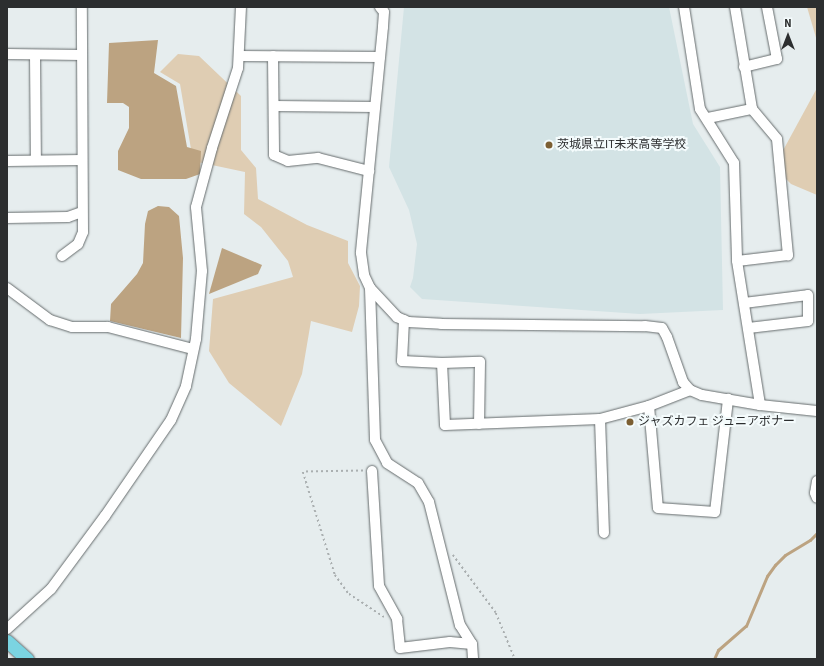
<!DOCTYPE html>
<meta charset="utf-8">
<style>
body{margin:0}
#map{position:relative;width:824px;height:666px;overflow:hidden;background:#e6edee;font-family:"Source Sans 3","Noto Sans JP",sans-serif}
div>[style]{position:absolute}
.built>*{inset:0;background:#d3e3e5}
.green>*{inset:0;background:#dfcdb3}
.water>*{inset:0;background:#bca381}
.stream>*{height:3px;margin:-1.5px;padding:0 1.5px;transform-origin:1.5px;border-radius:1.5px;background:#bca381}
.path>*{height:1.5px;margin-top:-0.75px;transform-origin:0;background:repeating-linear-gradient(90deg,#aaafb0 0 2px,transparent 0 5px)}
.roads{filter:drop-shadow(0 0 1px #666c6d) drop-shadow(0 0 1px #666c6d)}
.minor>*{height:10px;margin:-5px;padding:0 5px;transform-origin:5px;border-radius:5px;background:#fff}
.major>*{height:13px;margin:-6.5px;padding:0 6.5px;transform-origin:6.5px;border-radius:6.5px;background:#7bd4e1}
.dots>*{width:11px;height:11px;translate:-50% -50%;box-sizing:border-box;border:2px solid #f4fbfc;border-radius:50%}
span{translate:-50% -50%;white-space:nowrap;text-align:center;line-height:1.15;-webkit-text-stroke:4px #f4fbfc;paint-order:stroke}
.poi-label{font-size:12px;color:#2c2e2f}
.left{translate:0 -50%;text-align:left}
.frame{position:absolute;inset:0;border:8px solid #2c2e2f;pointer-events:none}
.north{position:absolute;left:768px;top:16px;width:40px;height:40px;-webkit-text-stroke:3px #f4fbfc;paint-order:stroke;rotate:0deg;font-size:11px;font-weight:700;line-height:16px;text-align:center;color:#2c2e2f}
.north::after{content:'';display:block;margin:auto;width:14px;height:18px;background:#2c2e2f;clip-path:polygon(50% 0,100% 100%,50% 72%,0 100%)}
</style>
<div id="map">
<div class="built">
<div style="clip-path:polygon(404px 7px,669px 7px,693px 124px,720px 167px,723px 310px,640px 314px,422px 299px,410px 287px,413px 278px,417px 244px,409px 210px,389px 167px)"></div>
</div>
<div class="green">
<div style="clip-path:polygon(807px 7px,817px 7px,817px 41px)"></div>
<div style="clip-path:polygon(178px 54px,199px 56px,241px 96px,241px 150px,256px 168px,258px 199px,307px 225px,348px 241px,348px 263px,360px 286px,359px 306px,352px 332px,311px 321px,302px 374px,281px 426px,229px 383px,209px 351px,213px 299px,293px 277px,288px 261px,261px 227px,244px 214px,245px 172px,193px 161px,180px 84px,160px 72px)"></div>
<div style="clip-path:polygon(817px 88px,817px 195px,791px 184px,774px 167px)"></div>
</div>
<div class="water">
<div style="clip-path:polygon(158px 40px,154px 73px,176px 86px,187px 147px,201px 151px,200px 174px,186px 179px,141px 179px,118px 170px,118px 151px,129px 128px,129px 107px,123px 103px,107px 103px,109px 43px)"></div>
<div style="clip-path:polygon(158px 206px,169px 207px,179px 216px,183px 258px,181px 338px,110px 321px,111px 304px,137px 274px,143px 263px,145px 224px,148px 211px)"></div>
<div style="clip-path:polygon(222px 248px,262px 265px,258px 274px,209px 294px)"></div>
</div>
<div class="stream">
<div style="left:714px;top:659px;width:10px;rotate:-66deg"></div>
<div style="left:718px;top:650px;width:37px;rotate:-41deg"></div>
<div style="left:746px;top:626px;width:54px;rotate:-67.2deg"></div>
<div style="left:767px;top:576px;width:14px;rotate:-54deg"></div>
<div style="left:775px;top:565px;width:14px;rotate:-45deg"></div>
<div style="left:785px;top:555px;width:29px;rotate:-31deg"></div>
<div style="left:810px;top:540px;width:10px;rotate:-45deg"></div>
</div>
<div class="path">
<div style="left:363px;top:471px;width:60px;rotate:179deg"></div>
<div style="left:303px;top:472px;width:108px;rotate:72.7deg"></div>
<div style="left:335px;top:575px;width:24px;rotate:54deg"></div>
<div style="left:349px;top:594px;width:42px;rotate:33.3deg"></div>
<div style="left:453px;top:555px;width:72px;rotate:53.4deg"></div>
<div style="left:496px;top:613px;width:50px;rotate:67.6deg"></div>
</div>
<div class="roads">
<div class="minor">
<div style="left:380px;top:7px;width:6px;rotate:51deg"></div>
<div style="left:384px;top:12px;width:15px;rotate:94deg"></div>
<div style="left:383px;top:27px;width:227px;rotate:95.6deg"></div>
<div style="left:361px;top:253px;width:22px;rotate:82deg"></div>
<div style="left:364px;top:275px;width:14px;rotate:65deg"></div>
<div style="left:370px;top:288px;width:40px;rotate:47deg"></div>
<div style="left:397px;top:317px;width:12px;rotate:24deg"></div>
<div style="left:408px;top:322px;width:33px;rotate:3deg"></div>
<div style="left:441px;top:324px;width:204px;rotate:0.6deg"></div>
<div style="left:645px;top:326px;width:17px;rotate:7deg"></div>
<div style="left:662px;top:328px;width:10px;rotate:61deg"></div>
<div style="left:667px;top:337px;width:48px;rotate:70.4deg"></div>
<div style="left:683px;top:382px;width:11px;rotate:49deg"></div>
<div style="left:690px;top:390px;width:13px;rotate:23deg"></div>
<div style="left:702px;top:395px;width:59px;rotate:9.8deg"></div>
<div style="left:760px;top:405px;width:57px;rotate:6deg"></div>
<div style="left:684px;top:7px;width:103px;rotate:81.1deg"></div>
<div style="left:700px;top:109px;width:64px;rotate:57.8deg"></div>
<div style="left:734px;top:163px;width:98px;rotate:88.2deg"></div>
<div style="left:737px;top:261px;width:146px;rotate:80.9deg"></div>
<div style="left:735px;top:7px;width:103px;rotate:80.5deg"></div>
<div style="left:752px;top:109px;width:39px;rotate:50deg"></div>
<div style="left:777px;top:139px;width:117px;rotate:84.6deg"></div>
<div style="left:788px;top:255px;width:51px;rotate:173.3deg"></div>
<div style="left:7px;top:54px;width:75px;rotate:0.8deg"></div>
<div style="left:35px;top:55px;width:105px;rotate:89.5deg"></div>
<div style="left:239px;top:56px;width:141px;rotate:0.4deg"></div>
<div style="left:273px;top:56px;width:99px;rotate:89.4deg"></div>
<div style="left:274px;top:155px;width:15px;rotate:23deg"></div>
<div style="left:288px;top:161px;width:30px;rotate:-6deg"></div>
<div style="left:318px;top:158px;width:53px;rotate:14.3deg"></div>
<div style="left:744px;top:67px;width:34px;rotate:-14deg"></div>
<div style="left:777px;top:59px;width:53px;rotate:-100.9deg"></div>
<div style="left:274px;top:106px;width:101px;rotate:0.6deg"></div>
<div style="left:708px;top:118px;width:45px;rotate:-11.6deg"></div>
<div style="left:7px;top:161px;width:75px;rotate:-0.8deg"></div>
<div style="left:7px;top:218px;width:61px;rotate:-0.9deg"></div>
<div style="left:68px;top:217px;width:15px;rotate:-20deg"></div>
<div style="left:62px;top:256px;width:20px;rotate:-37deg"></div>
<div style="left:78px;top:244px;width:13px;rotate:-67deg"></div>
<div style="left:83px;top:232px;width:225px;rotate:-90.3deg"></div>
<div style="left:7px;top:288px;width:54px;rotate:36.7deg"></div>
<div style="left:50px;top:320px;width:23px;rotate:18deg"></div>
<div style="left:72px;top:327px;width:36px"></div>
<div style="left:108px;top:327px;width:88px;rotate:14.5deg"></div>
<div style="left:370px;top:288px;width:152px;rotate:88.1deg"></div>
<div style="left:375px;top:440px;width:26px;rotate:62deg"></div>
<div style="left:387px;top:463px;width:37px;rotate:33deg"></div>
<div style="left:418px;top:483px;width:22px;rotate:60deg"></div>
<div style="left:429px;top:502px;width:127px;rotate:75.9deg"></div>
<div style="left:460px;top:625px;width:22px;rotate:58deg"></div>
<div style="left:472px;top:644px;width:15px;rotate:86deg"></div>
<div style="left:744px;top:303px;width:64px;rotate:-7.1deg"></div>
<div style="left:808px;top:295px;width:26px;rotate:90deg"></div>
<div style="left:808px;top:321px;width:60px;rotate:173.3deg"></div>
<div style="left:404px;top:320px;width:41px;rotate:92.8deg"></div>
<div style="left:402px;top:361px;width:40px;rotate:2.9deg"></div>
<div style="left:442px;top:363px;width:38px;rotate:-2deg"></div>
<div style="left:480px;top:362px;width:62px;rotate:90.9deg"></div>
<div style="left:442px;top:363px;width:62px;rotate:87.2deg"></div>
<div style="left:445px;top:425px;width:155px;rotate:-2.2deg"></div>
<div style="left:600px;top:419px;width:51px;rotate:-14.9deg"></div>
<div style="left:649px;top:406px;width:44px;rotate:-21.3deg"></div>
<div style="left:649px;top:406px;width:102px;rotate:85deg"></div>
<div style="left:658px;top:508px;width:57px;rotate:4deg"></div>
<div style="left:715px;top:512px;width:114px;rotate:-83.4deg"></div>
<div style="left:600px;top:419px;width:114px;rotate:88deg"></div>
<div style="left:372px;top:471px;width:115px;rotate:86.5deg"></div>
<div style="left:379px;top:586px;width:38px;rotate:61deg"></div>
<div style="left:397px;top:619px;width:29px;rotate:84deg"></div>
<div style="left:400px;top:648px;width:50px;rotate:-6.8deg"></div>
<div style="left:450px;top:642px;width:22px;rotate:5deg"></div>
<div style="left:817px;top:481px;width:12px;rotate:99deg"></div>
<div style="left:815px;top:493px;width:5px;rotate:68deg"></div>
<div style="left:7px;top:629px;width:59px;rotate:-42.3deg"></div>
<div style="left:51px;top:589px;width:91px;rotate:-53.5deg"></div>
<div style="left:105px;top:516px;width:116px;rotate:-55.5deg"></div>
<div style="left:171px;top:420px;width:37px;rotate:-66deg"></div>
<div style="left:186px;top:386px;width:48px;rotate:-78deg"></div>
<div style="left:196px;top:339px;width:68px;rotate:-85deg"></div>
<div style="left:202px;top:271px;width:64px;rotate:-95.4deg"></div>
<div style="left:196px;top:207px;width:61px;rotate:-74.8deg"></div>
<div style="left:212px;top:148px;width:84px;rotate:-72deg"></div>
<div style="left:238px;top:68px;width:61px;rotate:-87.2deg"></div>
</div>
<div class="major">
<div style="left:7px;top:641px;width:27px;rotate:42deg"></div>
</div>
</div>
<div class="dots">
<div style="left:549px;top:145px;background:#7c5f33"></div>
<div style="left:630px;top:422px;background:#7c5f33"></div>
</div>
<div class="poi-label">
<span class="left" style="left:557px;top:145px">茨城県立IT未来高等学校</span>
<span class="left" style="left:638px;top:422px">ジャズカフェ ジュニアボナー</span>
</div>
<div class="frame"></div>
<div class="north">N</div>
</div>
